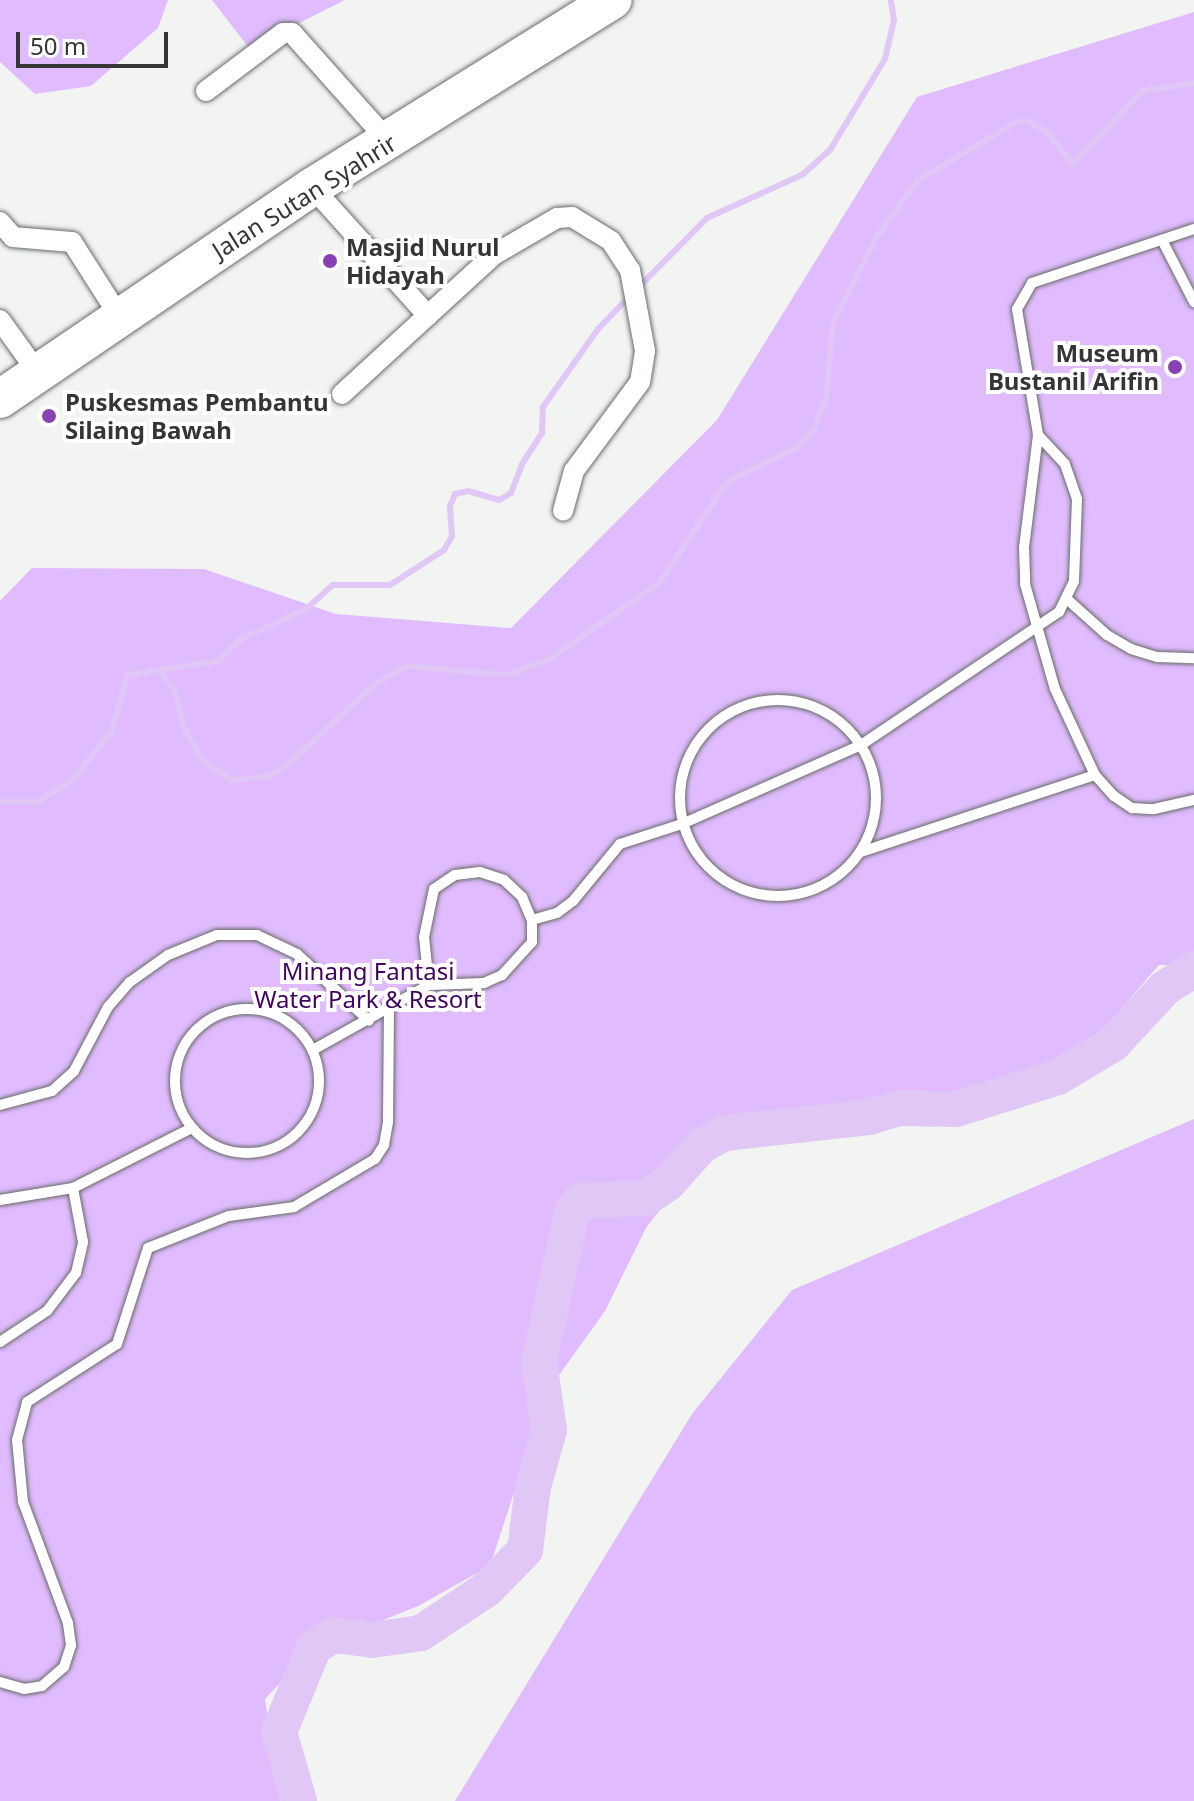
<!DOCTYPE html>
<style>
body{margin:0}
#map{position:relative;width:1194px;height:1801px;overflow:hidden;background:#f1f4f0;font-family:"Noto Sans",sans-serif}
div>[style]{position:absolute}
.green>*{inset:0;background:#e0bbfe}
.stream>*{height:6px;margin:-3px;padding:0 3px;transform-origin:3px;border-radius:3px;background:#e0c7f5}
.river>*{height:36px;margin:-18px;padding:0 18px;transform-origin:18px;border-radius:18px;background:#e0c7f5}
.roads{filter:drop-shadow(0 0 2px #696d69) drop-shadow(0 0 2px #696d69)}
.lane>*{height:10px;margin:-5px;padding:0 5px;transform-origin:5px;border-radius:5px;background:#fff}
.lane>.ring{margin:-5px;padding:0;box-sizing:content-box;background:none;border:10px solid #fff;border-radius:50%}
.street>*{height:20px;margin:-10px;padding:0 10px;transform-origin:10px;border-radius:10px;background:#fff}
.highway>*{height:38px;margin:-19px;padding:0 19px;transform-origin:19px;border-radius:19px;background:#fff}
.dots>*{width:22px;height:22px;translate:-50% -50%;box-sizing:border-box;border:4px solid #fff;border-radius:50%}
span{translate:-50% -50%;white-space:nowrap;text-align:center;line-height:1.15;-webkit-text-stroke:8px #fff;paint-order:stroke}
.street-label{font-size:24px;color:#343534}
.poi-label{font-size:24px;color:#343534;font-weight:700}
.left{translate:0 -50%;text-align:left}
.right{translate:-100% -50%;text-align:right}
.park-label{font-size:24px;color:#41035f}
.scale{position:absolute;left:16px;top:32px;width:152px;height:36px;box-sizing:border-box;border:4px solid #343534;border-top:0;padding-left:10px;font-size:24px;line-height:28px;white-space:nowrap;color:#343534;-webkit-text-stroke:6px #fff;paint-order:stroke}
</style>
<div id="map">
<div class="green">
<div style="clip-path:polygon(0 0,168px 0,158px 28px,91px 86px,35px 94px,0 62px)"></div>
<div style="clip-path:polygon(212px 0,345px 0,249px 48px)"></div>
<div style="clip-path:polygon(1194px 12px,1194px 965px,1159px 965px,1066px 1073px,998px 1098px,881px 1114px,780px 1111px,715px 1139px,646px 1228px,605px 1311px,547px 1392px,490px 1566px,418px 1606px,312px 1649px,265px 1699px,280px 1801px,0 1801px,0 601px,32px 568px,204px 569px,336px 614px,511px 628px,717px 420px,917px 97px)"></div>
<div style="clip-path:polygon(1194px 1119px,1194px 1801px,455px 1801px,692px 1414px,792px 1290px)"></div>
</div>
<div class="stream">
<div style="left:637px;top:289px;width:100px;rotate:-45.4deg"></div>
<div style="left:707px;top:218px;width:104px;rotate:-24.4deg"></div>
<div style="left:802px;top:175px;width:38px;rotate:-42deg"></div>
<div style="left:830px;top:150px;width:106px;rotate:-58.9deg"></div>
<div style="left:885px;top:59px;width:40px;rotate:-77deg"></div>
<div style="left:894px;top:20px;width:20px;rotate:-99deg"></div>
<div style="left:160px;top:672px;width:23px;rotate:52deg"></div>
<div style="left:174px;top:690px;width:41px;rotate:74.6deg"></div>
<div style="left:185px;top:730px;width:34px;rotate:60deg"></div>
<div style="left:202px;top:760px;width:35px;rotate:35deg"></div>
<div style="left:231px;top:780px;width:37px;rotate:-5deg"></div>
<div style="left:268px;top:777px;width:27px;rotate:-33deg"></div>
<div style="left:291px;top:762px;width:115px;rotate:-42.9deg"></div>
<div style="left:375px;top:684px;width:37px;rotate:-29deg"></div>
<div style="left:407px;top:666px;width:100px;rotate:5.1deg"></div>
<div style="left:507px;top:675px;width:45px;rotate:-20.9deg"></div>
<div style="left:549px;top:659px;width:134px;rotate:-34.6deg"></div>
<div style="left:659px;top:583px;width:123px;rotate:-55.9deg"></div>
<div style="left:728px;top:481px;width:76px;rotate:-25.9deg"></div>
<div style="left:796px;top:448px;width:24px;rotate:-45deg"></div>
<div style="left:813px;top:431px;width:35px;rotate:-68deg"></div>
<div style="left:826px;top:399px;width:76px;rotate:-84.7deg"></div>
<div style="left:833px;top:323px;width:95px;rotate:-63.2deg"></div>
<div style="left:876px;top:238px;width:70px;rotate:-54.3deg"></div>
<div style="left:917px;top:181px;width:115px;rotate:-30.8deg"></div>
<div style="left:1016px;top:122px;width:11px;rotate:-5deg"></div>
<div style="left:1027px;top:121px;width:21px;rotate:28deg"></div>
<div style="left:1046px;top:131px;width:43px;rotate:50.7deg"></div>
<div style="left:1073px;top:164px;width:100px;rotate:-46.6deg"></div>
<div style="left:1142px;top:91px;width:53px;rotate:-8.7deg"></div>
<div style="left:0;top:802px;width:37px"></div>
<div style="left:37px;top:802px;width:43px;rotate:-32.6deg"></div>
<div style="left:73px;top:779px;width:60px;rotate:-51deg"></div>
<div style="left:111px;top:732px;width:59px;rotate:-73.4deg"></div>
<div style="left:128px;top:675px;width:91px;rotate:-8.8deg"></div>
<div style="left:218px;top:661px;width:32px;rotate:-44deg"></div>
<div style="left:241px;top:639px;width:72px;rotate:-24.8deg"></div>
<div style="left:306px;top:609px;width:36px;rotate:-42deg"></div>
<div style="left:333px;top:585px;width:57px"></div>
<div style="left:390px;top:585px;width:64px;rotate:-32.9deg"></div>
<div style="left:444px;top:550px;width:16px;rotate:-60deg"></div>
<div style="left:452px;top:536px;width:30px;rotate:-94deg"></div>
<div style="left:450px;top:506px;width:13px;rotate:-67deg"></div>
<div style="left:455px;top:494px;width:13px;rotate:-13deg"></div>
<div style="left:468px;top:491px;width:32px;rotate:16deg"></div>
<div style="left:499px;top:500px;width:14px;rotate:-30deg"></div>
<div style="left:511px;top:493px;width:31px;rotate:-69deg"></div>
<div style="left:522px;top:464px;width:37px;rotate:-57deg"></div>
<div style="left:542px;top:433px;width:26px;rotate:-88deg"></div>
<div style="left:543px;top:407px;width:95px;rotate:-54.8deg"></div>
<div style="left:598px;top:329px;width:45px;rotate:-45.9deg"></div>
</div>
<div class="river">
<div style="left:299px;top:1801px;width:72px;rotate:-106.2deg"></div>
<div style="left:279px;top:1732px;width:92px;rotate:-67.6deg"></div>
<div style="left:314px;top:1647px;width:22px;rotate:-32deg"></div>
<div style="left:333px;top:1635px;width:39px;rotate:7deg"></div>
<div style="left:372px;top:1640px;width:49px;rotate:-8.1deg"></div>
<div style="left:421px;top:1633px;width:79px;rotate:-33.7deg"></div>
<div style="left:487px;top:1589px;width:54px;rotate:-45.7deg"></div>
<div style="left:525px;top:1550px;width:64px;rotate:-82.8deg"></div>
<div style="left:533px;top:1487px;width:59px;rotate:-74.3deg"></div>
<div style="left:549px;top:1430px;width:69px;rotate:-98.4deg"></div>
<div style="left:539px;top:1362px;width:154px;rotate:-77.6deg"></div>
<div style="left:572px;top:1212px;width:14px;rotate:-54deg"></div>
<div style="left:580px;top:1201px;width:66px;rotate:-2.6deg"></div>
<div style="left:646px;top:1198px;width:27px;rotate:-34deg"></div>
<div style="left:668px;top:1183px;width:51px;rotate:-48.2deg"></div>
<div style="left:702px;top:1145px;width:26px;rotate:-28deg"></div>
<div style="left:725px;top:1133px;width:145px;rotate:-6.3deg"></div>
<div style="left:869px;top:1117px;width:31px;rotate:-17deg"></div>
<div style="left:899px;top:1108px;width:57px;rotate:1deg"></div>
<div style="left:956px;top:1109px;width:107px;rotate:-17.4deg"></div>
<div style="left:1058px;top:1077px;width:64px;rotate:-31deg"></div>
<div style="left:1113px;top:1044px;width:76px;rotate:-47.1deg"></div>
<div style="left:1165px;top:988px;width:35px;rotate:-33deg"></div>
</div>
<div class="roads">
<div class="lane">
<div style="left:1194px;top:229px;width:171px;rotate:161.6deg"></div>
<div style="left:1032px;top:283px;width:30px;rotate:120deg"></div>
<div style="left:1017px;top:309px;width:128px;rotate:80.5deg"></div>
<div style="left:1038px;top:435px;width:113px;rotate:97.1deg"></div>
<div style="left:1024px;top:547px;width:37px;rotate:88deg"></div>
<div style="left:1025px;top:584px;width:109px;rotate:74.1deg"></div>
<div style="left:1055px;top:689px;width:95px;rotate:65.1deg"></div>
<div style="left:1095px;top:775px;width:28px;rotate:48deg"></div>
<div style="left:1114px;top:796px;width:22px;rotate:34deg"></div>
<div style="left:1132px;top:808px;width:22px;rotate:3deg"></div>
<div style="left:1154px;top:809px;width:41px;rotate:-12.7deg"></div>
<div style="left:1162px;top:240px;width:70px;rotate:62.7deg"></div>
<div style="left:1068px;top:600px;width:52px;rotate:41.9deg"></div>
<div style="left:1107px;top:635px;width:28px;rotate:30deg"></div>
<div style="left:1131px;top:649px;width:28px;rotate:17deg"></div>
<div style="left:1158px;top:657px;width:36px;rotate:2deg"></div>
<div class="ring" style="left:680px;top:700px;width:186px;height:186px"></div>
<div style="left:861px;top:852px;width:246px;rotate:-18.2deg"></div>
<div style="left:480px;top:872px;width:25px;rotate:18deg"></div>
<div style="left:504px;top:880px;width:25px;rotate:43deg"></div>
<div style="left:522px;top:897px;width:25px;rotate:67deg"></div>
<div style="left:532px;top:920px;width:22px;rotate:90deg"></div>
<div style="left:532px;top:942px;width:45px;rotate:132.3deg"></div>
<div style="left:502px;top:975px;width:20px;rotate:156deg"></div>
<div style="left:484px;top:983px;width:55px;rotate:177.9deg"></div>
<div style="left:429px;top:985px;width:48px;rotate:-95.9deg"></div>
<div style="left:424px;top:937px;width:49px;rotate:-78.2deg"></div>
<div style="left:434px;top:889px;width:25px;rotate:-34deg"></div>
<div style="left:455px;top:875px;width:25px;rotate:-7deg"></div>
<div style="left:532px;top:920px;width:26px;rotate:-16deg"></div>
<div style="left:557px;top:913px;width:20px;rotate:-37deg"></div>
<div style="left:573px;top:901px;width:74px;rotate:-50.5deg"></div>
<div style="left:620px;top:844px;width:65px;rotate:-17.9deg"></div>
<div style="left:682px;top:824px;width:196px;rotate:-23.8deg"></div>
<div style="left:861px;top:745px;width:239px;rotate:-33.9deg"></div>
<div style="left:1059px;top:612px;width:34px;rotate:-64deg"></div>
<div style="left:1074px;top:581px;width:82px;rotate:-87.9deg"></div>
<div style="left:1077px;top:499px;width:37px;rotate:-109deg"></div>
<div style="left:1065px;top:464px;width:40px;rotate:-133deg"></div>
<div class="ring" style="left:175px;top:1009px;width:134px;height:134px"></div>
<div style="left:313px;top:1050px;width:133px;rotate:-29.3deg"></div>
<div style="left:0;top:1105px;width:54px;rotate:-15.1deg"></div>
<div style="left:52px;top:1091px;width:30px;rotate:-42deg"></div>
<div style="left:74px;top:1071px;width:72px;rotate:-62deg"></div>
<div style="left:108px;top:1007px;width:33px;rotate:-49deg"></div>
<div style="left:130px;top:982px;width:47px;rotate:-35.4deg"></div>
<div style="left:168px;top:955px;width:53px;rotate:-22.2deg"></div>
<div style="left:217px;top:935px;width:40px"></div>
<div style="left:257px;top:935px;width:44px;rotate:25.4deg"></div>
<div style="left:297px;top:954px;width:98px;rotate:42.9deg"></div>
<div style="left:0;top:1200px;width:74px;rotate:-9.3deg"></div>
<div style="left:73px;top:1188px;width:133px;rotate:-26.8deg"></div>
<div style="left:0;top:1342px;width:56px;rotate:-33.4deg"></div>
<div style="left:47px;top:1311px;width:48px;rotate:-52.7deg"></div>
<div style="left:76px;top:1273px;width:32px;rotate:-77deg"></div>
<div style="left:83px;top:1242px;width:55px;rotate:-100.5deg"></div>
<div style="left:0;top:1682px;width:25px;rotate:16deg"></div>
<div style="left:24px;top:1689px;width:18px;rotate:-9deg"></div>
<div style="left:42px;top:1686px;width:29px;rotate:-41deg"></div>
<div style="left:64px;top:1667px;width:23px;rotate:-72deg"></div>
<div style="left:71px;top:1645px;width:22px;rotate:-98deg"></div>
<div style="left:68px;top:1623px;width:129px;rotate:-110.4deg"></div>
<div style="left:23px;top:1502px;width:62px;rotate:-95.5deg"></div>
<div style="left:17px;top:1440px;width:39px;rotate:-75deg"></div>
<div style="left:27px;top:1402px;width:107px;rotate:-32.8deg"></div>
<div style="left:117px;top:1344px;width:101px;rotate:-72.1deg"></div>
<div style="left:148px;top:1248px;width:87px;rotate:-21.6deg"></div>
<div style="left:229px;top:1216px;width:66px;rotate:-7.9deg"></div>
<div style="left:294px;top:1207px;width:94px;rotate:-30.7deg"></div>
<div style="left:375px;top:1159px;width:17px;rotate:-57deg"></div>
<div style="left:384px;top:1145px;width:23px;rotate:-80deg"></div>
<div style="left:388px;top:1122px;width:112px;rotate:-89.5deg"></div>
</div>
<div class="street">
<div style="left:206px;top:91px;width:96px;rotate:-37deg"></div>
<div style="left:283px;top:33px;width:9px"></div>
<div style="left:292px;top:33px;width:146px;rotate:48.3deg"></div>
<div style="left:312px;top:187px;width:173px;rotate:48deg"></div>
<div style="left:0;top:222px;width:20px;rotate:49deg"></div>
<div style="left:13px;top:237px;width:59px;rotate:4.8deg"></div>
<div style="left:72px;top:242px;width:91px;rotate:57.5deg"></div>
<div style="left:0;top:320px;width:67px;rotate:54.2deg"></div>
<div style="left:342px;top:394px;width:207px;rotate:-42.5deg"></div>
<div style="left:495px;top:254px;width:72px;rotate:-30.1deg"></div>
<div style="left:557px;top:218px;width:15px;rotate:-4deg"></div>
<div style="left:572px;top:217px;width:46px;rotate:31.6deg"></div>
<div style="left:611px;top:241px;width:35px;rotate:57deg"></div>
<div style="left:630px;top:270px;width:82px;rotate:79.5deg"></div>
<div style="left:645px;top:351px;width:31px;rotate:99deg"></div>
<div style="left:640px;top:382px;width:111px;rotate:126.6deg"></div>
<div style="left:574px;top:471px;width:41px;rotate:105.4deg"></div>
</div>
<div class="highway">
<div style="left:0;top:399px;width:377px;rotate:-34.2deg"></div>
<div style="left:312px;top:187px;width:354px;rotate:-31.9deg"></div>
</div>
</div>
<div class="dots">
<div style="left:330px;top:261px;background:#8841b4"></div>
<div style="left:1175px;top:367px;background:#8841b4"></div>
<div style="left:49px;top:416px;background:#8841b4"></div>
</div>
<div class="street-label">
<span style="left:304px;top:196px;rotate:-32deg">Jalan Sutan Syahrir</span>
</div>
<div class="poi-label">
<span class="left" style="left:346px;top:261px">Masjid Nurul<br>Hidayah</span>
<span class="right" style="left:1159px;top:367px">Museum<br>Bustanil Arifin</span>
<span class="left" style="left:65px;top:416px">Puskesmas Pembantu<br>Silaing Bawah</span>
</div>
<div class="park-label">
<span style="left:368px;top:985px">Minang Fantasi<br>Water Park &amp; Resort</span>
</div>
<div class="scale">50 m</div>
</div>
